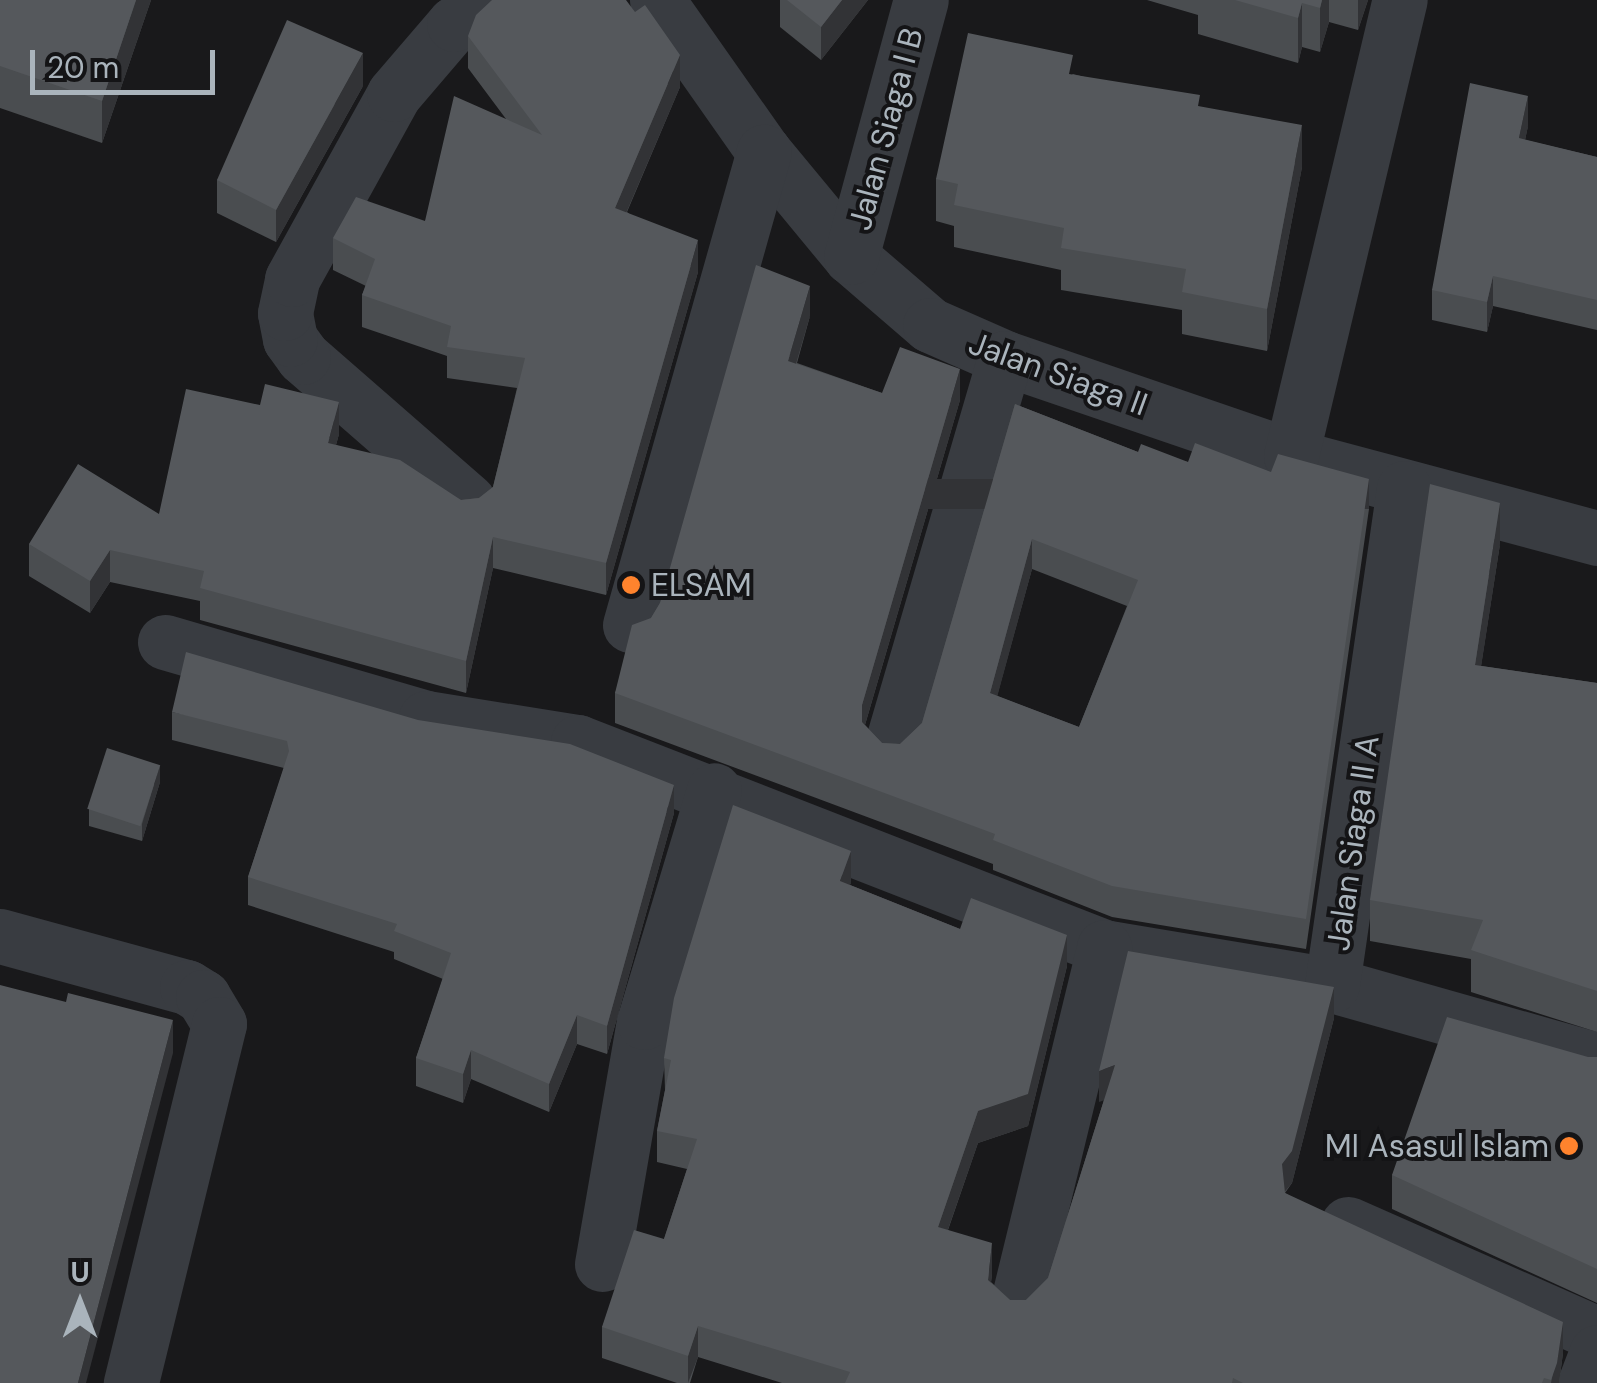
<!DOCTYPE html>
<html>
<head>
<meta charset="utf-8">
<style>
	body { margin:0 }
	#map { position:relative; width:1597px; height:1383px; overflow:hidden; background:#19191b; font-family:"DM Sans",sans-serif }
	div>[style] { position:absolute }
	.minor>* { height:55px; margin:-27.5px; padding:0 27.5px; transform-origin:27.5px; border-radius:27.5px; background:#393c41 }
	.wall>* { inset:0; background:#4a4d50 }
	.shaded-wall>* { inset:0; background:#323336; transform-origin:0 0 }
	.building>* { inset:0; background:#55585c; transform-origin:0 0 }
	.dots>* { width:28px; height:28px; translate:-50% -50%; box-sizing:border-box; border:5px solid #141416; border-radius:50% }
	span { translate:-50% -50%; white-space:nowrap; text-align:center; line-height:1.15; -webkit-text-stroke:8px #141416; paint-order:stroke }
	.street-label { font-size:32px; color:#aab4bc }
	.poi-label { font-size:32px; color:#aab4bc }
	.left { translate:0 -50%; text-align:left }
	.right { translate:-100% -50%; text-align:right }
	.north { position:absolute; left:30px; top:1253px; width:100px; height:100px; -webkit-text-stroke:8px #141416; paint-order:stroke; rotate:0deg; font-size:28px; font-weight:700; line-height:40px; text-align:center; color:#aab4bc }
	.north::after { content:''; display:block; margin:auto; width:35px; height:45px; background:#aab4bc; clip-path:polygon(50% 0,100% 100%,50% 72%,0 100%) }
	.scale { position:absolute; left:30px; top:50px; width:185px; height:45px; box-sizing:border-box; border:5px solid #aab4bc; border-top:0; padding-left:12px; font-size:30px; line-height:35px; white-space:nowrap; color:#aab4bc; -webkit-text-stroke:8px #141416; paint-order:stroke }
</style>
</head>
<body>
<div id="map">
	<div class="minor">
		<div style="left:657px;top:0;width:186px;rotate:54.9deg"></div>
		<div style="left:764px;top:152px;width:136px;rotate:50.4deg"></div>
		<div style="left:851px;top:257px;width:104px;rotate:40.7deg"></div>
		<div style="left:930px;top:325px;width:82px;rotate:23.7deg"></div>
		<div style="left:1005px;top:358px;width:302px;rotate:18.9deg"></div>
		<div style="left:1291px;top:456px;width:317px;rotate:15deg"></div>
		<div style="left:851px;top:257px;width:266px;rotate:-74.8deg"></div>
		<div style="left:1291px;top:456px;width:469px;rotate:-76.6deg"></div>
		<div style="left:468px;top:501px;width:219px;rotate:-138.9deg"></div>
		<div style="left:303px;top:357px;width:22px;rotate:-126deg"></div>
		<div style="left:290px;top:339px;width:26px;rotate:-101deg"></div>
		<div style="left:285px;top:313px;width:35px;rotate:-78deg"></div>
		<div style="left:292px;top:279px;width:211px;rotate:-61.1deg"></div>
		<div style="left:394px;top:94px;width:92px;rotate:-49.4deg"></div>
		<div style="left:454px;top:24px;width:40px;rotate:-37deg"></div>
		<div style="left:630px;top:625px;width:492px;rotate:-74.2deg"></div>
		<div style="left:165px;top:642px;width:272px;rotate:16.2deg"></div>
		<div style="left:426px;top:718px;width:154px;rotate:9deg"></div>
		<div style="left:578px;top:742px;width:565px;rotate:21.29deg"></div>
		<div style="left:1104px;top:947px;width:231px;rotate:9.5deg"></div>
		<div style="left:1332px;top:985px;width:275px;rotate:15.8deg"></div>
		<div style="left:892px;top:744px;width:402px;rotate:-73.7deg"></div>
		<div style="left:0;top:936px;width:194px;rotate:15.3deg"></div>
		<div style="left:187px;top:987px;width:19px;rotate:32deg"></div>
		<div style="left:203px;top:997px;width:31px;rotate:59deg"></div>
		<div style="left:219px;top:1024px;width:370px;rotate:103.8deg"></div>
		<div style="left:1332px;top:985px;width:502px;rotate:-81.76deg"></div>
		<div style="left:1348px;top:1224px;width:272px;rotate:23.8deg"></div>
		<div style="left:602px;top:1264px;width:246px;rotate:-80.2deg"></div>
		<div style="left:644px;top:1022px;width:242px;rotate:-73.2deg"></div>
		<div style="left:1018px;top:1301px;width:364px;rotate:-76.3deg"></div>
		<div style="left:1585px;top:1383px;width:33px;rotate:-69deg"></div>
	</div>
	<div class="wall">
		<div style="clip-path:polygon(0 0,151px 0,102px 143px,0 108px)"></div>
		<div style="clip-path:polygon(780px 0,868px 0,821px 60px,780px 27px)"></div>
		<div style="clip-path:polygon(1147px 0,1368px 0,1358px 30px,1329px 22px,1320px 52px,1302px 47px,1298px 63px,1198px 34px,1198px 15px)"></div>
		<div style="clip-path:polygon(468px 36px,680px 87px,627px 212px,698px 272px,606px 595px,493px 568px,466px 693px,200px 620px,200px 601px,110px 582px,90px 613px,29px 576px,29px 544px,159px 514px,339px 434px,336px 445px,461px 500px,479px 498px,493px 487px,517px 388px,447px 378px,447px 356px,362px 327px,362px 295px,366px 286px,333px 270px,333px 238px,425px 221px,506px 119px,468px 68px)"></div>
		<div style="clip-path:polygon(1073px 74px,1200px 107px,1302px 167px,1267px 351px,1182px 334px,1182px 310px,1061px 290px,1061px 270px,954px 247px,954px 226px,936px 221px,936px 179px)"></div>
		<div style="clip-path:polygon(363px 86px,276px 242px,217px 213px,217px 180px)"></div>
		<div style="clip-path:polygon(1528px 126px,1525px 140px,1597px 157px,1597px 330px,1493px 306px,1487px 332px,1432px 320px,1432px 290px)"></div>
		<div style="clip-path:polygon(evenodd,810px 316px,797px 363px,882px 393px,960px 400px,865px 725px,882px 743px,900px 744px,922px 723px,1015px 404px,1138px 452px,1188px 462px,1369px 509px,1306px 949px,1112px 917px,993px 870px,993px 864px,615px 723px,615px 693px,651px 618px,660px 603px,810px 316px,1032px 569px,1127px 606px,1079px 727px,997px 696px,1032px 569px)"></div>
		<div style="clip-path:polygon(1500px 544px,1481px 666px,1597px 683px,1597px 1032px,1471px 992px,1471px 959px,1370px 941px,1370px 900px)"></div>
		<div style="clip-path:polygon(172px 712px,674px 813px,607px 1054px,577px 1044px,549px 1112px,471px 1079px,463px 1103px,416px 1086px,416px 1058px,443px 979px,394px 959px,394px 952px,248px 905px,248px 877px,284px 768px,172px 740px)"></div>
		<div style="clip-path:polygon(160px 782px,142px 841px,89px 826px,89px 809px)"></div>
		<div style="clip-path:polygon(851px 882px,850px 885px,960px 929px,1067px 966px,1028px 1126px,978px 1143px,948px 1230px,992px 1274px,991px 1282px,1010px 1300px,1026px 1300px,1048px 1278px,1104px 1100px,1099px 1102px,1334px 1018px,1292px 1183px,1285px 1193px,1563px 1353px,1559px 1383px,782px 1383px,698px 1357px,690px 1383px,677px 1383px,602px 1358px,602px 1327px,664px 1239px,687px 1169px,657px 1162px,657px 1131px,665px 1090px,664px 1058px)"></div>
		<div style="clip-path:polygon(1588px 1057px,1597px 1057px,1597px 1303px,1392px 1209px,1392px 1175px)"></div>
	</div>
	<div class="shaded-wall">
		<div style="clip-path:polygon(136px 0,151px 0,102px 143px,102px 101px)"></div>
		<div style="clip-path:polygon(842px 0,868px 0,821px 60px,821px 27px)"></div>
		<div style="clip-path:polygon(1322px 0,1329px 0,1329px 22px,1320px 52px,1320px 8px)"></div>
		<div style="clip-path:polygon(1358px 0,1368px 0,1358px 30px)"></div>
		<div style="clip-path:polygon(1302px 3px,1302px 47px,1298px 63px,1298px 18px)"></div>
		<div style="clip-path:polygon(363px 53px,363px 86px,276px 242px,276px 210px)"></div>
		<div style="clip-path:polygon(680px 55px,680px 87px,615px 239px,615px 208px)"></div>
		<div style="clip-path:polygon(1528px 96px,1528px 126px,1519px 168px,1519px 138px)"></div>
		<div style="clip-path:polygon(1302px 125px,1302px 167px,1267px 351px,1267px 309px)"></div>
		<div style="clip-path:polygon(698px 240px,698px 272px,606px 595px,606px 563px)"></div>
		<div style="clip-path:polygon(1493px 276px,1493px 306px,1487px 332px,1487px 302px)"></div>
		<div style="clip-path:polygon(810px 286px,810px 316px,788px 391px,788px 361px)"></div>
		<div style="clip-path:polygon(960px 369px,960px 400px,862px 735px,862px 705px)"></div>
		<div style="clip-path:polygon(339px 402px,339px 434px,328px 475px,328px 443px)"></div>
		<div style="left:1369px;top:479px;width:30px;height:444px;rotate:90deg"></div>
		<div style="clip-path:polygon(1500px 503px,1500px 544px,1475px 706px,1475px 665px)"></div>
		<div style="clip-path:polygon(493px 537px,493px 568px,466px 693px,466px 661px)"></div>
		<div style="clip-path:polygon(1032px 539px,1032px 569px,990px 723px,990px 693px)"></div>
		<div style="clip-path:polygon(110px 550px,110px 582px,90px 613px,90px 581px)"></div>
		<div style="clip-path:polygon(160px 765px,160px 782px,142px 841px,142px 824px)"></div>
		<div style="clip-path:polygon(674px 785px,674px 813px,607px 1054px,607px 1026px)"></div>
		<div style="clip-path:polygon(851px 851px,851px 882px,840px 912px,840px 881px)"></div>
		<div style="clip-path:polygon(1067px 935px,1067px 966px,1028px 1126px,978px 1143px,938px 1258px,938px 1227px,978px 1111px)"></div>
		<div style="clip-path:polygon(1334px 987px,1334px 1018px,1292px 1183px,1282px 1195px,1282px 1164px)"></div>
		<div style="clip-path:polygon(577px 1015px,577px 1044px,549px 1112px,549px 1084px)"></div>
		<div style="clip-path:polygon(173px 1020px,173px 1053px,86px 1383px,78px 1383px)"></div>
		<div style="clip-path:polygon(471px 1050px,471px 1079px,463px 1103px,463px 1074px)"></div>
		<div style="clip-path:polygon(1115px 1065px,1115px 1096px,1099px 1102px,1099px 1071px)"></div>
		<div style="clip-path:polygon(992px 1243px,992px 1274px,988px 1311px,988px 1280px)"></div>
		<div style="clip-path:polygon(1563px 1322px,1563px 1353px,1559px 1383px,1551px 1383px)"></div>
		<div style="clip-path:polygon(698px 1326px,698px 1357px,688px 1383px,688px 1356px)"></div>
	</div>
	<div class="building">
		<div style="clip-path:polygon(0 0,136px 0,102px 101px,0 66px)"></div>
		<div style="clip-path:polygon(492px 0,626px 0,635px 12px,645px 5px,680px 55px,615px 208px,698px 240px,606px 563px,493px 537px,466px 661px,200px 588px,204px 571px,110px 550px,90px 581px,29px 544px,78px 464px,159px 514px,186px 389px,260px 405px,265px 384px,339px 402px,328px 443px,400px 460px,461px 500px,479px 498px,493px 487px,525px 358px,447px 347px,451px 326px,362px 295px,375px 259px,333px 238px,356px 197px,425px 221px,454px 96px,542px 135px,468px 36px,476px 15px)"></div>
		<div style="clip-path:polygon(787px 0,842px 0,821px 27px)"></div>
		<div style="clip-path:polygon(1235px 0,1322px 0,1320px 8px,1302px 3px,1298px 18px)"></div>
		<div style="clip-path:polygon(287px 20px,363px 53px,276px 210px,217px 180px)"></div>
		<div style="clip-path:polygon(968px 33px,1073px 55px,1069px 74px,1200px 95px,1198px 106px,1302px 125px,1267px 309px,1182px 292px,1186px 269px,1061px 248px,1064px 228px,954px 205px,958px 184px,936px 179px)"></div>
		<div style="clip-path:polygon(1470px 83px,1528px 96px,1519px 138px,1597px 157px,1597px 300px,1493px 276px,1487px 302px,1432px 290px)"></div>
		<div style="clip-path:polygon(evenodd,756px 265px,810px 286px,788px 361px,882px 393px,900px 347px,960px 369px,862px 705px,862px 722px,882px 743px,900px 744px,922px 723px,1015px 404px,1138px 452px,1141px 444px,1188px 462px,1195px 443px,1271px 472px,1278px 454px,1369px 479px,1306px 919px,1112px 886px,993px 840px,995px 834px,615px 693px,632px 625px,651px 618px,660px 603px,756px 265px,1032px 539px,1138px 580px,1079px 727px,990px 693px,1032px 539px)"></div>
		<div style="clip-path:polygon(1430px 484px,1500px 503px,1475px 665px,1597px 683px,1597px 991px,1471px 950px,1483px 920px,1370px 900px)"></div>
		<div style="clip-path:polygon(186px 652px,418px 720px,570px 744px,674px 785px,607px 1026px,577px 1015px,549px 1084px,471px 1050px,463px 1074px,416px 1058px,451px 953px,394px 931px,397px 924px,248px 877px,289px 751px,287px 741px,172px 712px)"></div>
		<div style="left:107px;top:748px;width:56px;height:64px;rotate:18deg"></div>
		<div style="clip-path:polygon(733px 805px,851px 851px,840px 881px,960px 929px,971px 898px,1067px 935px,1028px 1094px,978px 1111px,938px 1227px,992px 1243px,988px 1280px,1010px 1300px,1026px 1300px,1048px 1278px,1115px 1065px,1099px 1071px,1128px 951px,1334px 987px,1292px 1151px,1282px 1164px,1285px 1193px,1563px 1322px,1557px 1363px,1551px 1380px,1544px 1378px,1542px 1383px,1243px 1383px,1233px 1378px,1232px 1383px,845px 1383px,850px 1372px,698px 1326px,688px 1356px,602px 1327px,634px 1230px,664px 1239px,697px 1139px,657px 1131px,671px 1060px,664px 1058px,674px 998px)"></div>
		<div style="clip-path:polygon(0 985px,66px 1002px,68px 993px,173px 1020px,78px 1383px,0 1383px)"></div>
		<div style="clip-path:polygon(1447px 1017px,1588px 1057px,1597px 1057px,1597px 1269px,1392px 1175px)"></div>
	</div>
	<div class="dots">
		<div style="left:631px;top:585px;background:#ff832d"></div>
		<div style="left:1569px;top:1146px;background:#ff832d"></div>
	</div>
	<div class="street-label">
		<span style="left:886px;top:129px;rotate:-75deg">Jalan Siaga I B</span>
		<span style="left:1058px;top:374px;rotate:20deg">Jalan Siaga II</span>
		<span style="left:1353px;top:843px;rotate:-82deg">Jalan Siaga II A</span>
	</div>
	<div class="poi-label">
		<span class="left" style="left:651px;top:585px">ELSAM</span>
		<span class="right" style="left:1549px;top:1146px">MI Asasul Islam</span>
	</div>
	<div class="north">U</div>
	<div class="scale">20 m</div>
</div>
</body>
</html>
